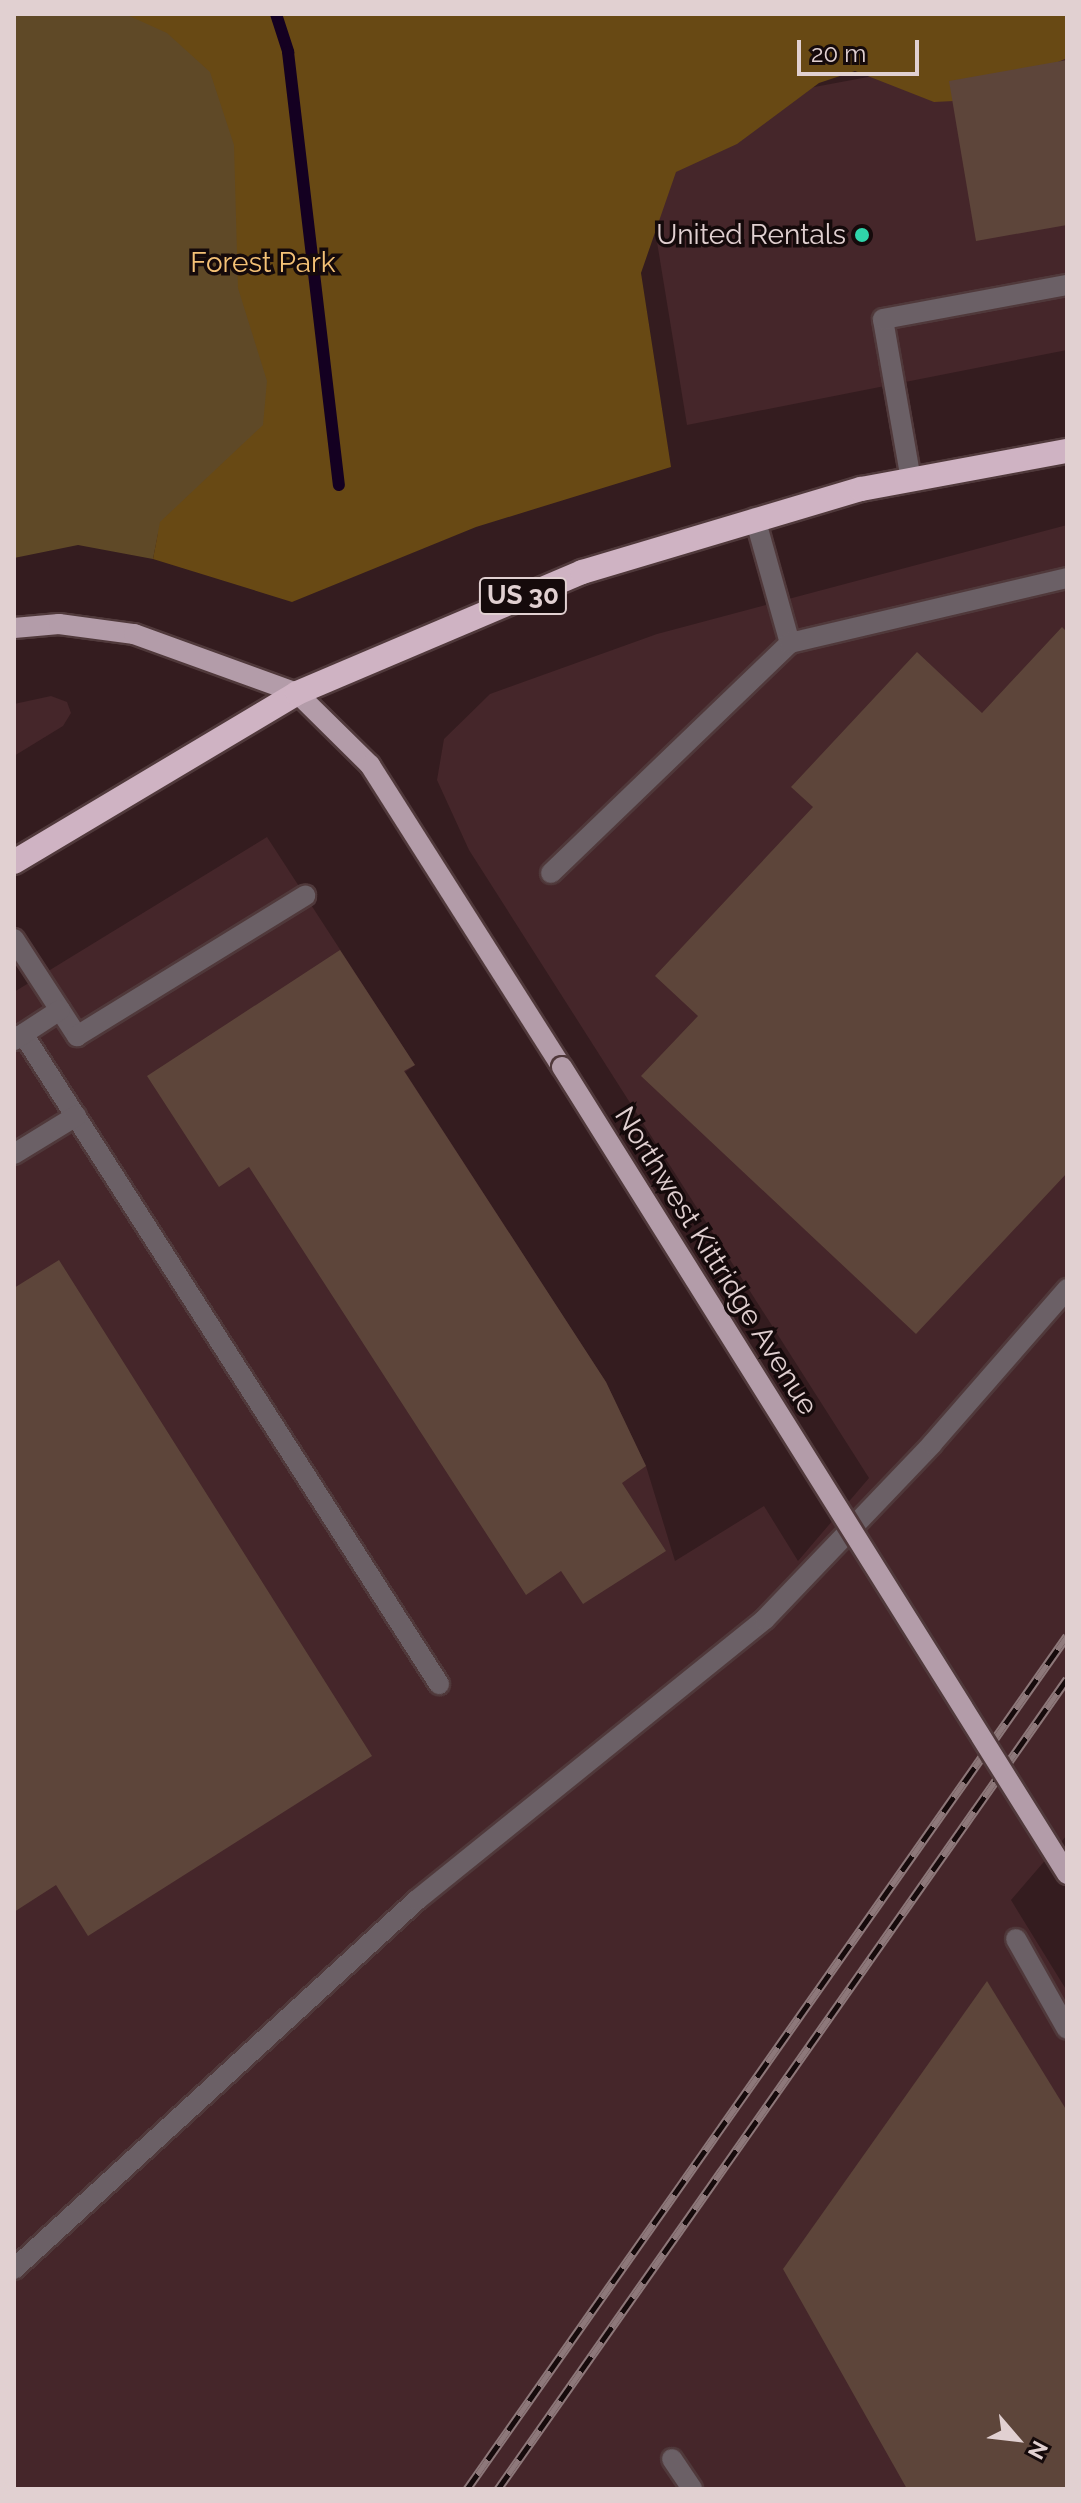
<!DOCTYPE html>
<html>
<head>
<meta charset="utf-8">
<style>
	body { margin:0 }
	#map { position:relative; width:1081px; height:2503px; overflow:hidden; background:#341c1f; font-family:Raleway,sans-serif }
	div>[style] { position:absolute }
	.built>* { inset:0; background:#45262a }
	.green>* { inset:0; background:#5f4927 }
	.forest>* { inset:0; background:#684914 }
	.stream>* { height:12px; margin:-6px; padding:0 6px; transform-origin:6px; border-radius:6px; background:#140021 }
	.building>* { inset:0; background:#5d453a }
	.roads { filter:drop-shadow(2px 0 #50393b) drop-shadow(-2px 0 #50393b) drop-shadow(0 2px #50393b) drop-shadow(0 -2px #50393b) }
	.minor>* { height:20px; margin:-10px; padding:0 10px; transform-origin:10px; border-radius:10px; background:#6b6066 }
	.major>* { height:20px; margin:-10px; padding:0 10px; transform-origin:10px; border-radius:10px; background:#b39ca9 }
	.highway>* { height:24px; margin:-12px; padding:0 12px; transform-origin:12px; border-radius:12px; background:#cfb3c3 }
	.rail>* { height:9px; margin-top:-4.5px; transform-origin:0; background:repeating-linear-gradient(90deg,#150a0b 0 18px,#8d787a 0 36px); box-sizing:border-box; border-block:2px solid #8d787a }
	.bridges { filter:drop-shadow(2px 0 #50393b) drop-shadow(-2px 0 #50393b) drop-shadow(0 2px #50393b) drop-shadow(0 -2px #50393b) }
	.major-bridge>* { height:20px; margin:-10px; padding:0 10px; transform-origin:10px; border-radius:10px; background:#b39ca9 }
	.dots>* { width:22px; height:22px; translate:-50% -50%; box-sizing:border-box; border:4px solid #150a0b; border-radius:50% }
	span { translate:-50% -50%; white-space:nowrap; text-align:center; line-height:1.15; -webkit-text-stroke:7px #150a0b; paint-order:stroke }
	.shield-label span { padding:2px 6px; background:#150a0b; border:2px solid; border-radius:6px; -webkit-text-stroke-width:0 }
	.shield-label { font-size:26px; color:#e1d0d1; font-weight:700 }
	.poi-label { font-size:28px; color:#e1d0d1 }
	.right { translate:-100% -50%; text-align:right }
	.park-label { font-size:28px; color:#f4c176 }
	.street-label { font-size:28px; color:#e1d0d1 }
	.frame { position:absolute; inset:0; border:16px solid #e1d0d1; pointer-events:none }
	.north { position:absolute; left:977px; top:2399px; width:80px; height:80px; -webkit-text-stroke:6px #150a0b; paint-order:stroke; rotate:118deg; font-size:22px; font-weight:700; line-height:32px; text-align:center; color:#e1d0d1 }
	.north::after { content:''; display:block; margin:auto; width:28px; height:36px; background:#e1d0d1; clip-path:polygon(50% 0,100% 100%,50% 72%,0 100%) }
	.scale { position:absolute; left:797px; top:40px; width:122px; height:36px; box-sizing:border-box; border:4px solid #e1d0d1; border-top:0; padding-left:10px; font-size:24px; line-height:28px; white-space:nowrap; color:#e1d0d1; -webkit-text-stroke:6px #150a0b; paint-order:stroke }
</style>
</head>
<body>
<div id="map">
	<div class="built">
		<div style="clip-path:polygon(1067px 40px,1067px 350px,687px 425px,637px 120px)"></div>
		<div style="clip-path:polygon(1067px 525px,1067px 1835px,1011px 1900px,1067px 1991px,1067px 2489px,14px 2489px,14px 992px,267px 837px,415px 1065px,405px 1072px,606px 1382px,646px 1466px,675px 1561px,764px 1506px,798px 1561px,869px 1478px,469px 850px,437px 780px,444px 739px,490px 694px,657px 634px)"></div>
		<div style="clip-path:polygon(51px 696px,67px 702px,71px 713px,63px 726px,14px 756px,14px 704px)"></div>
	</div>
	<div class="green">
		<div style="clip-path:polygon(14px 14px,499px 14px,578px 458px,158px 534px,153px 559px,78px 545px,14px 558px)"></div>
	</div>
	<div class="forest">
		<div style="clip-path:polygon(125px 14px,1067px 14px,1067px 58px,974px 100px,934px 102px,855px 71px,819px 83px,737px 144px,676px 172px,641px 273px,671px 467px,476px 527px,292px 602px,153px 559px,160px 522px,263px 425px,267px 381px,238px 288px,234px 145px,210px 72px,167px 33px)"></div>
	</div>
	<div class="stream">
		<div style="left:276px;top:14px;width:40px;rotate:72deg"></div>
		<div style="left:288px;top:52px;width:436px;rotate:83.3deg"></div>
	</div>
	<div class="building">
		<div style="clip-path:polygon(1067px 60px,1067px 225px,976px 241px,949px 81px)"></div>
		<div style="clip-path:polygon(1062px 627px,1067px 632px,1067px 1173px,916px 1334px,641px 1076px,698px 1016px,655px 976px,813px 807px,791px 787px,917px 652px,982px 713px)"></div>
		<div style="clip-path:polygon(340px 950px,415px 1065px,404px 1071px,606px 1382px,646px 1466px,622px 1483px,666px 1551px,583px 1604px,561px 1571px,526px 1595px,249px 1167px,219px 1187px,147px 1076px)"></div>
		<div style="clip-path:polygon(59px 1260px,372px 1756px,88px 1936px,56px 1885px,14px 1912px,14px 1288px)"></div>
		<div style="clip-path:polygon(987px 1981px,1067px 2111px,1067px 2489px,907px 2489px,783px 2269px)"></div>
	</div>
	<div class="roads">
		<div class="minor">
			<div style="left:911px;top:480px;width:163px;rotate:-99.9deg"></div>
			<div style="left:883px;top:319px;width:187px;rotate:-10.5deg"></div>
			<div style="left:755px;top:518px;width:130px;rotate:74.4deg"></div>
			<div style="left:551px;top:873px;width:332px;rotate:-43.9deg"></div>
			<div style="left:790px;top:643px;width:285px;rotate:-13.2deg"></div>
			<div style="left:14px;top:939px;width:116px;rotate:57deg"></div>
			<div style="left:77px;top:1036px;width:268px;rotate:-31.6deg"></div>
			<div style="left:23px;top:1034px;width:772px;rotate:57.38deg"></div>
			<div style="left:14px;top:1040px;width:55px;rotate:-33.1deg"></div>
			<div style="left:14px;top:1154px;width:73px;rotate:-31.5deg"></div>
			<div style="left:1016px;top:1939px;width:103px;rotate:60.5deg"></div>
			<div style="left:14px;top:2269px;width:546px;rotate:-42.48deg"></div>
			<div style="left:417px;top:1900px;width:447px;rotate:-38.9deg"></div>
			<div style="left:765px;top:1619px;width:242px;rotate:-46.3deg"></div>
			<div style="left:932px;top:1444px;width:206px;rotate:-48.9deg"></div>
			<div style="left:672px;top:2459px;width:36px;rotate:56deg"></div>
		</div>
		<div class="major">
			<div style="left:14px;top:628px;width:45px;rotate:-5.1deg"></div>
			<div style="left:59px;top:624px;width:76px;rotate:7.6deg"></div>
			<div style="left:134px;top:634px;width:173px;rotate:19.9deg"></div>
			<div style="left:297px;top:693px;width:103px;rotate:44.6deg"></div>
			<div style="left:370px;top:765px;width:358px;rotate:57.6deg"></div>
		</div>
		<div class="highway">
			<div style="left:14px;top:862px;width:330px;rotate:-30.8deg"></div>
			<div style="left:297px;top:693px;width:310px;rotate:-23deg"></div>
			<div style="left:582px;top:572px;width:291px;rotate:-16.6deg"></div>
			<div style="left:861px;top:489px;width:209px;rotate:-10.5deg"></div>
		</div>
	</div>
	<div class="rail">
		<div style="left:467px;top:2489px;width:1043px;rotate:-54.88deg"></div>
		<div style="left:498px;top:2489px;width:990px;rotate:-54.91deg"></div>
	</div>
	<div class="bridges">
		<div class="major-bridge">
			<div style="left:562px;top:1067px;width:952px;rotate:57.96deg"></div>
		</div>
	</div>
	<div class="dots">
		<div style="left:862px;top:235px;background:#30d4aa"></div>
	</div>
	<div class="shield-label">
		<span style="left:523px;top:596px">US 30</span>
	</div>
	<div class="poi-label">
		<span class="right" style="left:846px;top:235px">United Rentals</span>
	</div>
	<div class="park-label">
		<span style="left:263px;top:263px">Forest Park</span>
	</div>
	<div class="street-label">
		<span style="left:716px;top:1261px;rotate:58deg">Northwest Kittridge Avenue</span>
	</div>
	<div class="frame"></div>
	<div class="north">N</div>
	<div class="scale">20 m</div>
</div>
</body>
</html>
